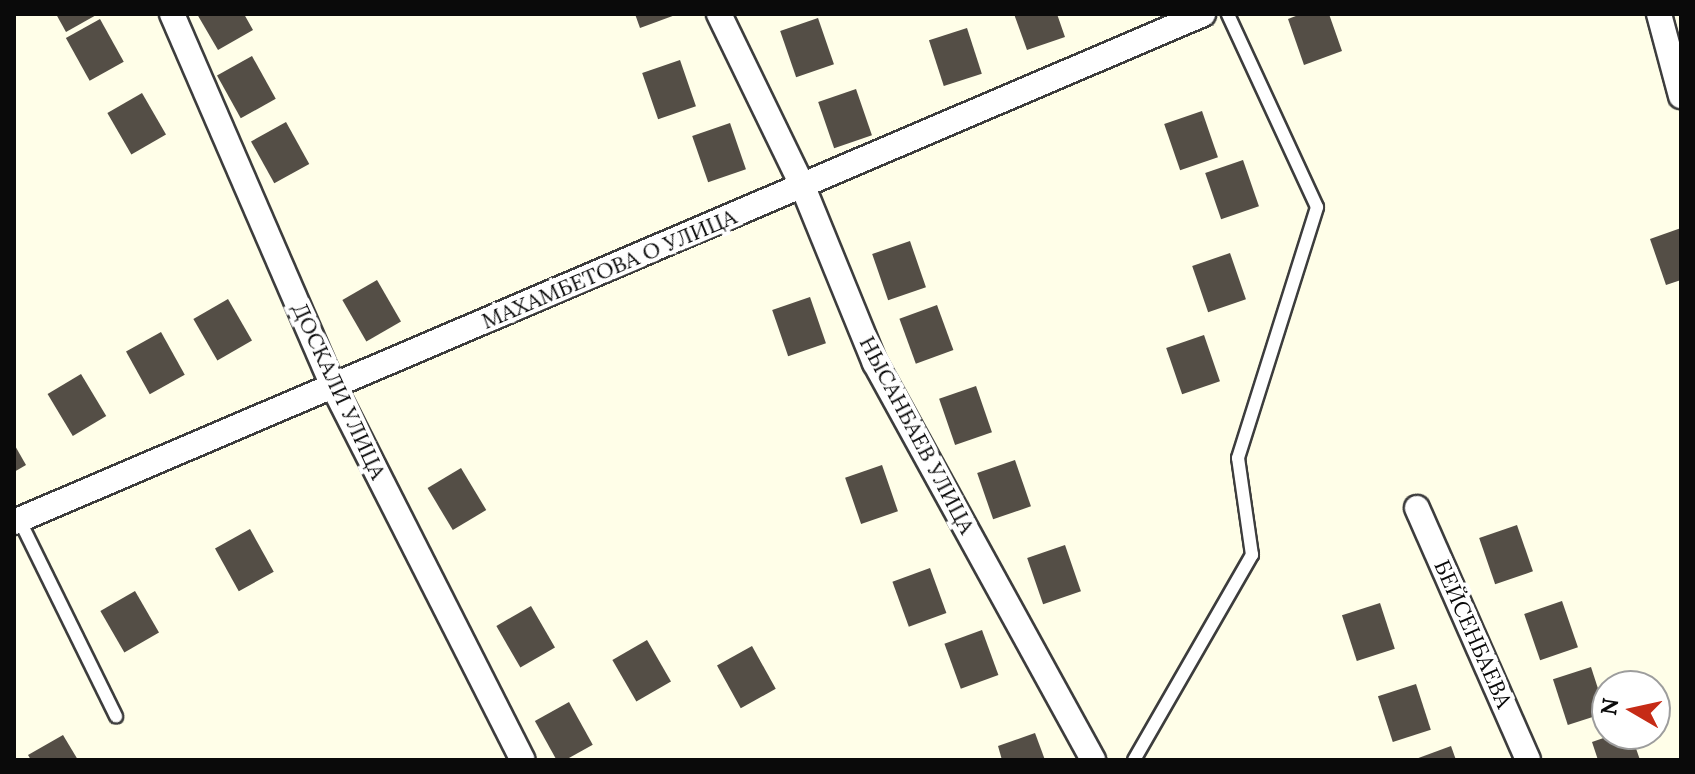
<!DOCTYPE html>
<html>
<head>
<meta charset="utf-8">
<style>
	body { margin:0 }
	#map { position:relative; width:1695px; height:774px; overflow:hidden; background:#fffee8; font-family:Lora,serif }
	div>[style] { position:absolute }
	.building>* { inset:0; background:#544e46; transform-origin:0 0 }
	.roads { filter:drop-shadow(2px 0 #3d3d3d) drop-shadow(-2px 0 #3d3d3d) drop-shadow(0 2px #3d3d3d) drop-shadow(0 -2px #3d3d3d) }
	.lane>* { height:12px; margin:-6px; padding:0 6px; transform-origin:6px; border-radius:6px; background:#fff }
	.street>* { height:24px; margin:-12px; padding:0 12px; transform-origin:12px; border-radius:12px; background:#fff }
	span { translate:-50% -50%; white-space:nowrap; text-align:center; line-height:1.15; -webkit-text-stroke:8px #fff; paint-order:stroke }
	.street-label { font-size:22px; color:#0a0a0a }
	.frame { position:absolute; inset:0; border:16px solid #0a0a0a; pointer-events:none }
	.north { position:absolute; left:1591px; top:670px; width:80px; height:80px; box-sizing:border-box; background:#fff; border:2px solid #9d9d9d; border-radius:50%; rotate:279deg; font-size:22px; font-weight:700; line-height:32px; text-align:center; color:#0a0a0a }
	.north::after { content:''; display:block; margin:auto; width:28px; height:36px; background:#c62b16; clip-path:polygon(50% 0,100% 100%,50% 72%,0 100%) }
</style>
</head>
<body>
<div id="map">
	<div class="building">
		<div style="clip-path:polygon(56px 14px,98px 14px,66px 32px)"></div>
		<div style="clip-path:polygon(197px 14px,244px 14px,253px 30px,218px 50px)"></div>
		<div style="clip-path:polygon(635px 14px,678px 14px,640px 28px)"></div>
		<div style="clip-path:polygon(1014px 14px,1057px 14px,1065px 37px,1027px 50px)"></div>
		<div style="clip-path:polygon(1301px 14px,1329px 14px,1342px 51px,1304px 65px,1288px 19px)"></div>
		<div style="left:818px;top:18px;width:49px;height:40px;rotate:71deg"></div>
		<div style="left:100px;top:19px;width:49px;height:39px;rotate:61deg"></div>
		<div style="left:967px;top:28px;width:48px;height:40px;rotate:72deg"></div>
		<div style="left:252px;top:56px;width:49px;height:40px;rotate:61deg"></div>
		<div style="left:680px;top:60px;width:49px;height:40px;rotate:71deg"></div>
		<div style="left:856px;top:89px;width:49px;height:40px;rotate:71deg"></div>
		<div style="left:142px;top:93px;width:48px;height:40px;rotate:60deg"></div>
		<div style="left:1202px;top:111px;width:49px;height:40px;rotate:71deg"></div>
		<div style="left:286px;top:122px;width:48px;height:40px;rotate:61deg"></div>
		<div style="left:730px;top:123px;width:49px;height:40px;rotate:71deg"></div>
		<div style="left:1243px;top:160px;width:49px;height:40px;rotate:71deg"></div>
		<div style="clip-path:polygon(1681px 228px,1681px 280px,1666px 285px,1650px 239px)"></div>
		<div style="left:910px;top:241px;width:49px;height:40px;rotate:71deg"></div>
		<div style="left:1230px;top:253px;width:49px;height:40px;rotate:71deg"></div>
		<div style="left:377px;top:280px;width:48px;height:40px;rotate:60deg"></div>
		<div style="left:810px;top:297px;width:49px;height:40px;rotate:71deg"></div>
		<div style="left:228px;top:299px;width:48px;height:40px;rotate:60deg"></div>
		<div style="left:937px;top:305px;width:48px;height:40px;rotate:70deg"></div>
		<div style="left:161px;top:332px;width:49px;height:40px;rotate:61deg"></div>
		<div style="left:1204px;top:335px;width:49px;height:40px;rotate:71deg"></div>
		<div style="left:81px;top:374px;width:49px;height:39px;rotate:59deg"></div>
		<div style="left:976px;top:386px;width:49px;height:39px;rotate:71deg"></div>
		<div style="clip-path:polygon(14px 444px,26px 465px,14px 472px)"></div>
		<div style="left:1015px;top:460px;width:49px;height:40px;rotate:71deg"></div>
		<div style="left:882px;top:465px;width:49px;height:39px;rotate:71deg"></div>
		<div style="left:461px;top:468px;width:49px;height:39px;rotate:59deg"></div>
		<div style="left:1517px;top:525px;width:49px;height:40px;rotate:71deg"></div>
		<div style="left:250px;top:529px;width:49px;height:40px;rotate:61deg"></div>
		<div style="left:1065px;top:545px;width:49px;height:40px;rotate:71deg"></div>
		<div style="left:930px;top:568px;width:48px;height:40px;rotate:70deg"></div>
		<div style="left:135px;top:591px;width:48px;height:40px;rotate:60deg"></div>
		<div style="left:1562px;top:601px;width:49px;height:40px;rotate:71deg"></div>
		<div style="left:1380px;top:603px;width:48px;height:40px;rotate:72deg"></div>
		<div style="left:531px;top:606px;width:48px;height:40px;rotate:60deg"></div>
		<div style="left:982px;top:630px;width:48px;height:40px;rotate:70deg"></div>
		<div style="left:647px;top:640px;width:48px;height:40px;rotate:60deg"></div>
		<div style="left:752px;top:646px;width:49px;height:40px;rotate:61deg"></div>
		<div style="left:1591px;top:667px;width:48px;height:40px;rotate:72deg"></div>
		<div style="left:1416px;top:684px;width:48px;height:40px;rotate:72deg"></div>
		<div style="left:569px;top:702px;width:49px;height:39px;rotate:61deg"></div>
		<div style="clip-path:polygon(1035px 733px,1045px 760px,1002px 760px,998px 746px)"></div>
		<div style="clip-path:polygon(1615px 734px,1631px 734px,1640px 760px,1598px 760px,1592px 742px)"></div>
		<div style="clip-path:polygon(63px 735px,78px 760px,31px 760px,28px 755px)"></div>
		<div style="clip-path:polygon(1451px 746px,1456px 760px,1413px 760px)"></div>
	</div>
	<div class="roads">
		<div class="lane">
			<div style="left:19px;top:519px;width:220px;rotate:63.8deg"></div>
			<div style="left:1134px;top:760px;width:237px;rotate:-60.1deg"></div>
			<div style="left:1252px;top:555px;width:98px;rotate:-98.2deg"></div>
			<div style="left:1238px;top:458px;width:263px;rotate:-72.5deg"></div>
			<div style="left:1317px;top:207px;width:213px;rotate:-114.8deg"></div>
		</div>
		<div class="street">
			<div style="left:172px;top:14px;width:405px;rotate:66.6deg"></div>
			<div style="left:333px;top:386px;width:419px;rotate:63.1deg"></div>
			<div style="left:719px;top:14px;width:192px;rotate:64.1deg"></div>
			<div style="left:803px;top:187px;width:190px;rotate:67.8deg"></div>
			<div style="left:875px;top:363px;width:453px;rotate:61.2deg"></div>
			<div style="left:1659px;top:14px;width:85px;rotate:75deg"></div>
			<div style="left:1417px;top:508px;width:275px;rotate:66.2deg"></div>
			<div style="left:14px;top:522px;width:1293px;rotate:-23.13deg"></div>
		</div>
	</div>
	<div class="street-label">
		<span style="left:609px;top:269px;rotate:-23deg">МАХАМБЕТОВА О УЛИЦА</span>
		<span style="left:339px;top:391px;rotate:65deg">ДОСКАЛИ УЛИЦА</span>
		<span style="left:917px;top:435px;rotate:62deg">НЫСАНБАЕВ УЛИЦА</span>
		<span style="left:1473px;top:634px;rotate:66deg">БЕЙСЕНБАЕВА</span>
	</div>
	<div class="frame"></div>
	<div class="north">N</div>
</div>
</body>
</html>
